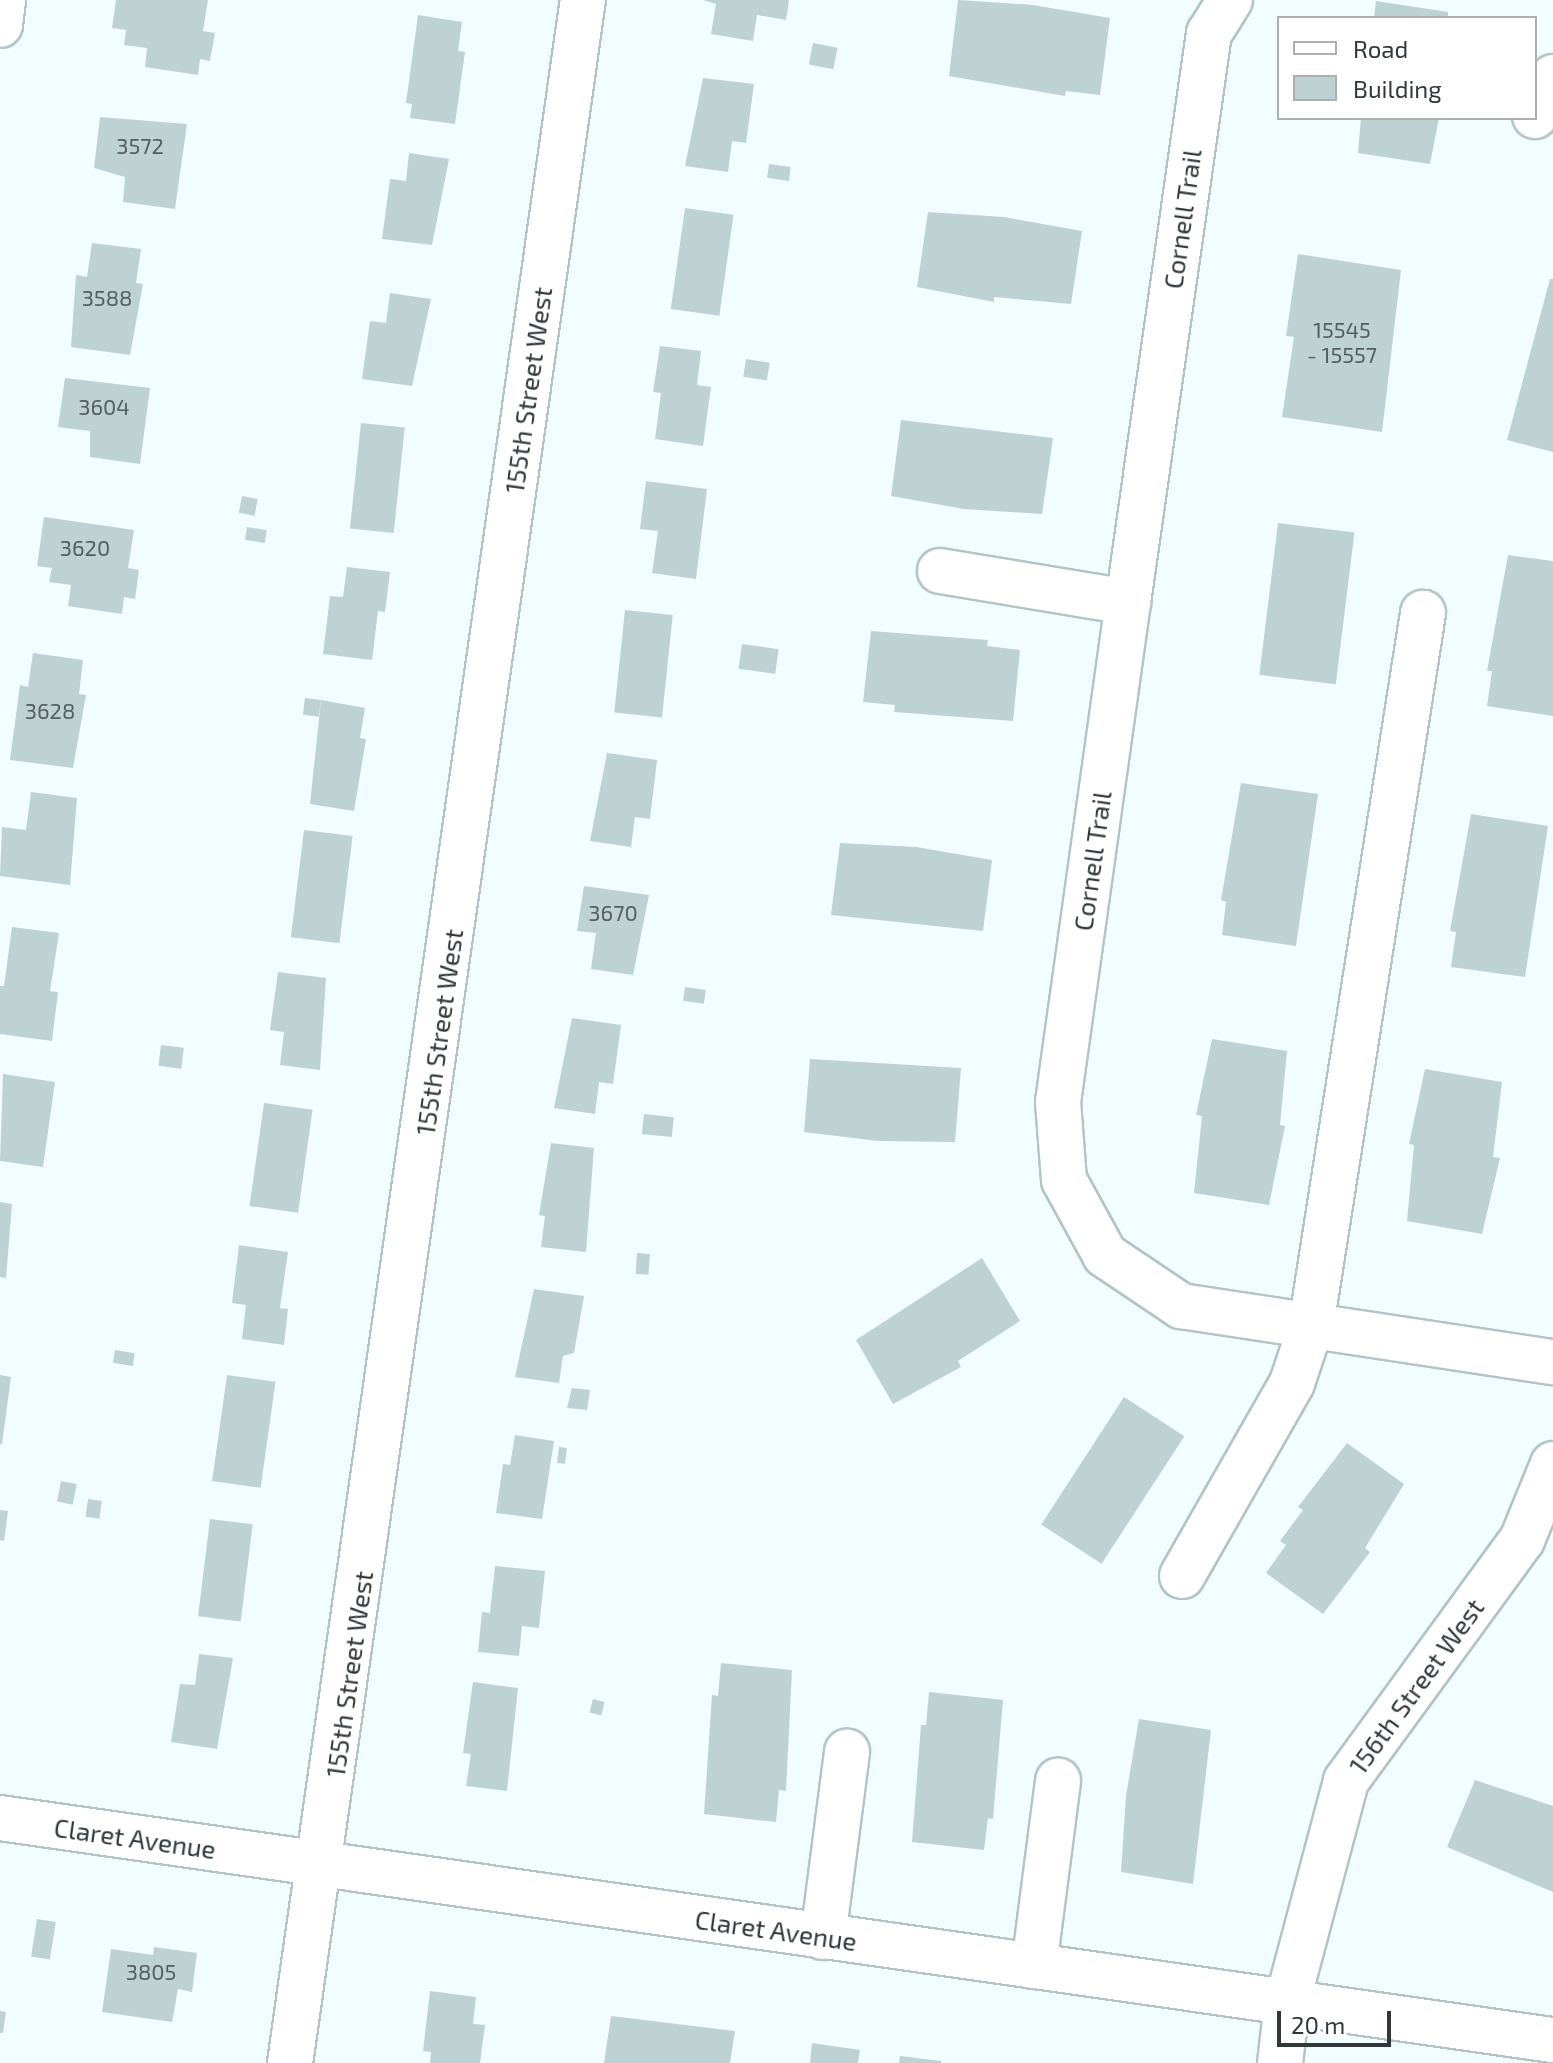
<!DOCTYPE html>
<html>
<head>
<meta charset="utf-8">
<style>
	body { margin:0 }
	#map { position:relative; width:1553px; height:2063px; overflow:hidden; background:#f2fdff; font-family:"Exo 2",sans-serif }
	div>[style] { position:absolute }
	.building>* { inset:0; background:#bed1d3; transform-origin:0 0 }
	.roads { filter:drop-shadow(2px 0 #b2c4c6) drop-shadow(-2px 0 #b2c4c6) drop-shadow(0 2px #b2c4c6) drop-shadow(0 -2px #b2c4c6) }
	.minor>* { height:44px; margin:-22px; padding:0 22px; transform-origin:22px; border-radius:22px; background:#fff }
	span { translate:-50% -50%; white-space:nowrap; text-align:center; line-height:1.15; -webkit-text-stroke:7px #fff; paint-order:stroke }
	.number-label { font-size:22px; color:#545e60 }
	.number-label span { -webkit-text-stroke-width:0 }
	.street-label { font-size:26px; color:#303839 }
	.legend { position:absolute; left:1277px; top:16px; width:260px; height:104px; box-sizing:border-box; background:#fff; border:2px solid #acafb0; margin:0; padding:10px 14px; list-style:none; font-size:24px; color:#303839 }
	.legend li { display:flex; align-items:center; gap:16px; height:40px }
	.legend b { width:40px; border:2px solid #acafb0 }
	.scale { position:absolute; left:1277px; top:2011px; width:114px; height:36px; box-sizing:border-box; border:4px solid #303839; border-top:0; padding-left:10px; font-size:24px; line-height:28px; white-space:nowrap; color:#303839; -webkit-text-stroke:6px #fff; paint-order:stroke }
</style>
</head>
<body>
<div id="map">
	<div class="building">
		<div style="clip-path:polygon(116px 0,208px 0,203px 31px,215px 33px,210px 61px,200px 59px,198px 75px,145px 67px,147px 48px,124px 45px,126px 30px,112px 28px)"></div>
		<div style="clip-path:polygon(703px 0,789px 0,786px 20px,757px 15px,753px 41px,711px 34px,716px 4px)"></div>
		<div style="clip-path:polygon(958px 0,1033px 5px,1110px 18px,1100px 95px,1066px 91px,1065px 96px,949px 76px)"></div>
		<div style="clip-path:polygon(1376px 1px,1448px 12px,1448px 18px,1374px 18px)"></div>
		<div style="clip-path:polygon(418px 15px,462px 22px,458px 51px,465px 52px,455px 124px,410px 118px,412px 104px,406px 103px)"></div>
		<div style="left:813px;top:43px;width:25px;height:22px;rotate:11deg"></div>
		<div style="clip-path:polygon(703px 78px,754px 84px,746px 143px,732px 141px,728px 172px,685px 166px)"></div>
		<div style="clip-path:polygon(100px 117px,187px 124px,175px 209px,123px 202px,125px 177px,94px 168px)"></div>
		<div style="clip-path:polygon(1361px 118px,1439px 118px,1430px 164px,1358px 153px)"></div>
		<div style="clip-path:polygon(409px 153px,449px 159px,432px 245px,382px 239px,390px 179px,406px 181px)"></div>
		<div style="left:769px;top:164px;width:22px;height:14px;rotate:8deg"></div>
		<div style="left:685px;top:208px;width:49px;height:102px;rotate:8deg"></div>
		<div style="clip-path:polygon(928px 212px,1004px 217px,1082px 231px,1071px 304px,994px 297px,994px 302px,917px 287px)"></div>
		<div style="clip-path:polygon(92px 243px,141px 249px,136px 283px,143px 284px,130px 355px,71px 347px,76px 275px,87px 277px)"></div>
		<div style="clip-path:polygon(1298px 254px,1401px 270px,1382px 432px,1282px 417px,1294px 337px,1286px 336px)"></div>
		<div style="clip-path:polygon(1550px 279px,1553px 279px,1553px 452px,1507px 440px)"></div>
		<div style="clip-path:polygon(390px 293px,431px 299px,412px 386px,362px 379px,370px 321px,386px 323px)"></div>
		<div style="clip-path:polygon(660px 346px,701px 351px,697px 385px,711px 387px,703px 446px,655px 439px,661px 393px,653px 392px)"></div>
		<div style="left:746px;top:359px;width:24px;height:18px;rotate:9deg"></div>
		<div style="clip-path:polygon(65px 378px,150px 388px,140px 464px,90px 457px,90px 431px,58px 427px)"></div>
		<div style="clip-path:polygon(901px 420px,1053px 438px,1042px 514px,964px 509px,891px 496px)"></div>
		<div style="left:361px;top:423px;width:44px;height:106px;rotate:6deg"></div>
		<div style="clip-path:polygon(646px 481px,707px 489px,696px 579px,652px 573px,658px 531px,640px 529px)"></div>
		<div style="left:242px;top:496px;width:16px;height:17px;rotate:11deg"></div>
		<div style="clip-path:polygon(44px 517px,134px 530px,128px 568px,139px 570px,135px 599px,124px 597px,122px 614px,68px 606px,71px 585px,49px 582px,52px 568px,37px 566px)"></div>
		<div style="left:1278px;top:523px;width:77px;height:153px;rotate:7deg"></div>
		<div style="left:247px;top:527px;width:20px;height:13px;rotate:9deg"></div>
		<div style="clip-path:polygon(1508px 555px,1553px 561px,1553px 716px,1487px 706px,1492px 671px,1487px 671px)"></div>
		<div style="clip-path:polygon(347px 567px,390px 572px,385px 612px,378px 611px,372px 660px,323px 654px,330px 596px,343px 597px)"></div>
		<div style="left:625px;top:610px;width:48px;height:103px;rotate:6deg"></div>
		<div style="clip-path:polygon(871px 631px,988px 640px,987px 646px,1020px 650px,1013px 721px,894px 712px,895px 705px,863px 702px)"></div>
		<div style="left:742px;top:644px;width:37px;height:25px;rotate:8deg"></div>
		<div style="clip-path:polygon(33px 653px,83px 660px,79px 694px,86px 695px,73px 768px,10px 760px,20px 685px,28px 687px)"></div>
		<div style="left:305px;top:698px;width:16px;height:17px;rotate:7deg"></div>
		<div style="clip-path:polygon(321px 700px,365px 708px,360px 738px,366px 739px,354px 811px,310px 804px)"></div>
		<div style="clip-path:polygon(607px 753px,657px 760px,650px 819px,635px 817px,631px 847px,590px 841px)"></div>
		<div style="clip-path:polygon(1241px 783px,1318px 794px,1296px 946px,1222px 935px,1226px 902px,1221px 900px)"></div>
		<div style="clip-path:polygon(31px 792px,77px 798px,70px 885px,0 876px,2px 827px,26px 830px)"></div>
		<div style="clip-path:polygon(1471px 814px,1548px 826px,1525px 977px,1451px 967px,1456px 932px,1450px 931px)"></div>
		<div style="left:304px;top:830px;width:49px;height:108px;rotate:7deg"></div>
		<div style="clip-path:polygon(840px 843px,916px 847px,992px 860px,983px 931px,831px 915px)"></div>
		<div style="clip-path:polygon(584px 886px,649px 895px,633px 975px,591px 969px,596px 933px,577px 931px)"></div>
		<div style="clip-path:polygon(12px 927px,59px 933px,50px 991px,58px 992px,52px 1041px,0 1034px,0 986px,4px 986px)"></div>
		<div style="clip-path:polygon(278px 972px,326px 978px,320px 1070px,280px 1065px,284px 1032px,270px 1030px)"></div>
		<div style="left:685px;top:987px;width:21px;height:14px;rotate:8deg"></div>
		<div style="clip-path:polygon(572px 1018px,621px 1025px,613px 1084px,599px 1082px,595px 1114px,554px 1108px)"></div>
		<div style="clip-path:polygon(1212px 1039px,1287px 1051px,1280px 1125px,1285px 1126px,1269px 1205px,1194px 1193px,1202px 1116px,1196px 1115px)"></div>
		<div style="left:161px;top:1045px;width:23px;height:21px;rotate:7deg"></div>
		<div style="clip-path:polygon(810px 1059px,961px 1068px,955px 1142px,878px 1141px,804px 1132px)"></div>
		<div style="clip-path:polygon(1425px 1069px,1502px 1082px,1493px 1157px,1500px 1158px,1482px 1234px,1407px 1221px,1414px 1145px,1409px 1144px)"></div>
		<div style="clip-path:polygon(3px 1074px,55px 1082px,43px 1167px,0 1161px)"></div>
		<div style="left:264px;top:1103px;width:49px;height:104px;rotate:8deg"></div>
		<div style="left:644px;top:1114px;width:30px;height:20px;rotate:6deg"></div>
		<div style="clip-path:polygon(551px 1143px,594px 1148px,586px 1252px,541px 1247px,545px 1216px,539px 1215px)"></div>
		<div style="clip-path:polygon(0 1202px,12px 1204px,6px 1278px,0 1277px)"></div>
		<div style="clip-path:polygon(239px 1245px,288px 1252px,280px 1308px,288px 1309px,284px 1345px,242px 1339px,246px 1305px,232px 1303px)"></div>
		<div style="left:637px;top:1253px;width:13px;height:21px;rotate:4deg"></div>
		<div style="clip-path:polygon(982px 1258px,1020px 1321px,958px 1361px,961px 1367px,893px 1404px,856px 1340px)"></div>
		<div style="clip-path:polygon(534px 1289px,584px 1296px,574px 1353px,563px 1356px,559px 1383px,515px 1377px)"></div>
		<div style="left:115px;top:1350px;width:20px;height:13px;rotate:9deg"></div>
		<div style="clip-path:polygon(0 1375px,11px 1377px,2px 1444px,0 1444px)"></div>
		<div style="left:227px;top:1375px;width:49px;height:107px;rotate:8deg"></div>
		<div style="clip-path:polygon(572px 1388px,590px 1390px,587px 1410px,567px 1408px)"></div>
		<div style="left:1124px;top:1397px;width:72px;height:152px;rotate:33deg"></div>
		<div style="clip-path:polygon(515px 1435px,554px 1441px,542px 1519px,496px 1513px,503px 1464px,510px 1465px)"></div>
		<div style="clip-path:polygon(1347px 1443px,1404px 1484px,1365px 1548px,1370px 1552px,1323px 1614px,1266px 1573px,1286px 1545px,1280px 1541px,1303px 1510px,1298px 1507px)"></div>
		<div style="left:559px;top:1447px;width:8px;height:16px;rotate:7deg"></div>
		<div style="left:61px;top:1481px;width:16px;height:21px;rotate:11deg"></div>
		<div style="left:88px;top:1499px;width:14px;height:18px;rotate:8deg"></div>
		<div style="clip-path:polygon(0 1510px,8px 1511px,4px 1541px,0 1540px)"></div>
		<div style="left:210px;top:1519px;width:43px;height:98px;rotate:7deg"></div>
		<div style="clip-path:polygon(495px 1566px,545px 1571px,539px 1628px,522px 1626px,519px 1656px,478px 1652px,482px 1612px,490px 1613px)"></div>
		<div style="clip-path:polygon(199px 1654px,233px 1658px,217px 1749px,171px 1742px,180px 1684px,195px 1685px)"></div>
		<div style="clip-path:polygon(721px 1663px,792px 1670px,786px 1791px,779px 1790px,776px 1822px,704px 1814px,712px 1695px,718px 1696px)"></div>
		<div style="clip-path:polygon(473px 1682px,518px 1688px,507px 1791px,466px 1786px,471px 1754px,463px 1753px)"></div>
		<div style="clip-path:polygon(929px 1692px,1003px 1700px,993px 1819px,988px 1818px,984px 1850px,912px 1842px,921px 1725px,926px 1725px)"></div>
		<div style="left:593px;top:1699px;width:12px;height:14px;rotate:14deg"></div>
		<div style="clip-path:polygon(1139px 1719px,1211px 1730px,1193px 1884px,1121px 1872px,1126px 1796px)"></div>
		<div style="clip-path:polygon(1475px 1780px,1553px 1806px,1553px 1892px,1447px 1847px)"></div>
		<div style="left:37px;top:1919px;width:19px;height:38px;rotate:9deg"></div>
		<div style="clip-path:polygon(154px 1947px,197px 1953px,192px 1992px,178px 1989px,172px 2022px,102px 2012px,111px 1949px,153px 1955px)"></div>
		<div style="clip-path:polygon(430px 1991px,476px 1997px,473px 2024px,485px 2025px,480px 2063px,430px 2063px,431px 2052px,423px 2051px)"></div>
		<div style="clip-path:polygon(0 2011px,6px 2012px,3px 2033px,0 2033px)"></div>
		<div style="clip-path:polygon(611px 2016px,735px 2031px,730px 2063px,604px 2063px)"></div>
		<div style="clip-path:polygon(812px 2043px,860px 2050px,858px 2063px,810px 2063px)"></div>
		<div style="clip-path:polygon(900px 2056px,941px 2061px,941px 2063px,899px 2063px)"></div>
	</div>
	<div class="roads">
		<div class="minor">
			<div style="left:1230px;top:0;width:39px;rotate:122deg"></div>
			<div style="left:1209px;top:33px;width:575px;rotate:98.1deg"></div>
			<div style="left:1128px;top:602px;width:505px;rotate:97.97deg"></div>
			<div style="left:1058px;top:1102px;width:78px;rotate:85.6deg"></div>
			<div style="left:1064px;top:1180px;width:85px;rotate:61.3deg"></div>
			<div style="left:1105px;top:1255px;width:92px;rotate:33.9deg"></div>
			<div style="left:1181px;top:1306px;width:376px;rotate:8.6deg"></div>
			<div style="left:0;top:25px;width:25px;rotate:-83deg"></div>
			<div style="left:1535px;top:116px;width:43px;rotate:-65.2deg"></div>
			<div style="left:940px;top:571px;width:191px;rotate:9.4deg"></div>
			<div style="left:1182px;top:1576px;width:222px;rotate:-60.3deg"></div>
			<div style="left:1292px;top:1383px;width:60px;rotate:-71.6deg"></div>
			<div style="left:1311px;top:1326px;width:722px;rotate:-81.07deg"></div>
			<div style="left:0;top:1818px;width:1569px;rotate:8.14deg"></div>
			<div style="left:823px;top:1937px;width:187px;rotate:-82.6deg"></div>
			<div style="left:1034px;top:1966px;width:187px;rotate:-82.6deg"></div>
			<div style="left:290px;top:2063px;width:2084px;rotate:-81.92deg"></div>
			<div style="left:1280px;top:2063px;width:60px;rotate:-83.3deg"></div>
			<div style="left:1287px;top:2003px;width:230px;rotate:-75.1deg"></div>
			<div style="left:1346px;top:1781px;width:298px;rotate:-53.9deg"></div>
			<div style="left:1522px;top:1540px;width:82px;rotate:-67.8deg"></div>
		</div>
	</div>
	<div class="number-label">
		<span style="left:140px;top:146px">3572</span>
		<span style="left:107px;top:298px">3588</span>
		<span style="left:1342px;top:342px">15545<br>- 15557</span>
		<span style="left:104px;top:407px">3604</span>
		<span style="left:85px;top:548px">3620</span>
		<span style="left:50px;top:711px">3628</span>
		<span style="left:613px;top:913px">3670</span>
		<span style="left:151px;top:1972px">3805</span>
	</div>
	<div class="street-label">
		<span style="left:1182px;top:219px;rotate:-82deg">Cornell Trail</span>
		<span style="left:528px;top:390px;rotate:-82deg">155th Street West</span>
		<span style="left:1092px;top:861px;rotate:-82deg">Cornell Trail</span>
		<span style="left:439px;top:1032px;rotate:-82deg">155th Street West</span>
		<span style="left:349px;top:1674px;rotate:-82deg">155th Street West</span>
		<span style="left:1416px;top:1686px;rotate:-54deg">156th Street West</span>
		<span style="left:135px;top:1838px;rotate:8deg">Claret Avenue</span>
		<span style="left:776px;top:1930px;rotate:8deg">Claret Avenue</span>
	</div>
	<ul class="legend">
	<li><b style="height:10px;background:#fff"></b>Road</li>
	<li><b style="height:22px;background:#bed1d3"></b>Building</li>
	</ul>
	<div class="scale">20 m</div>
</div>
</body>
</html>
